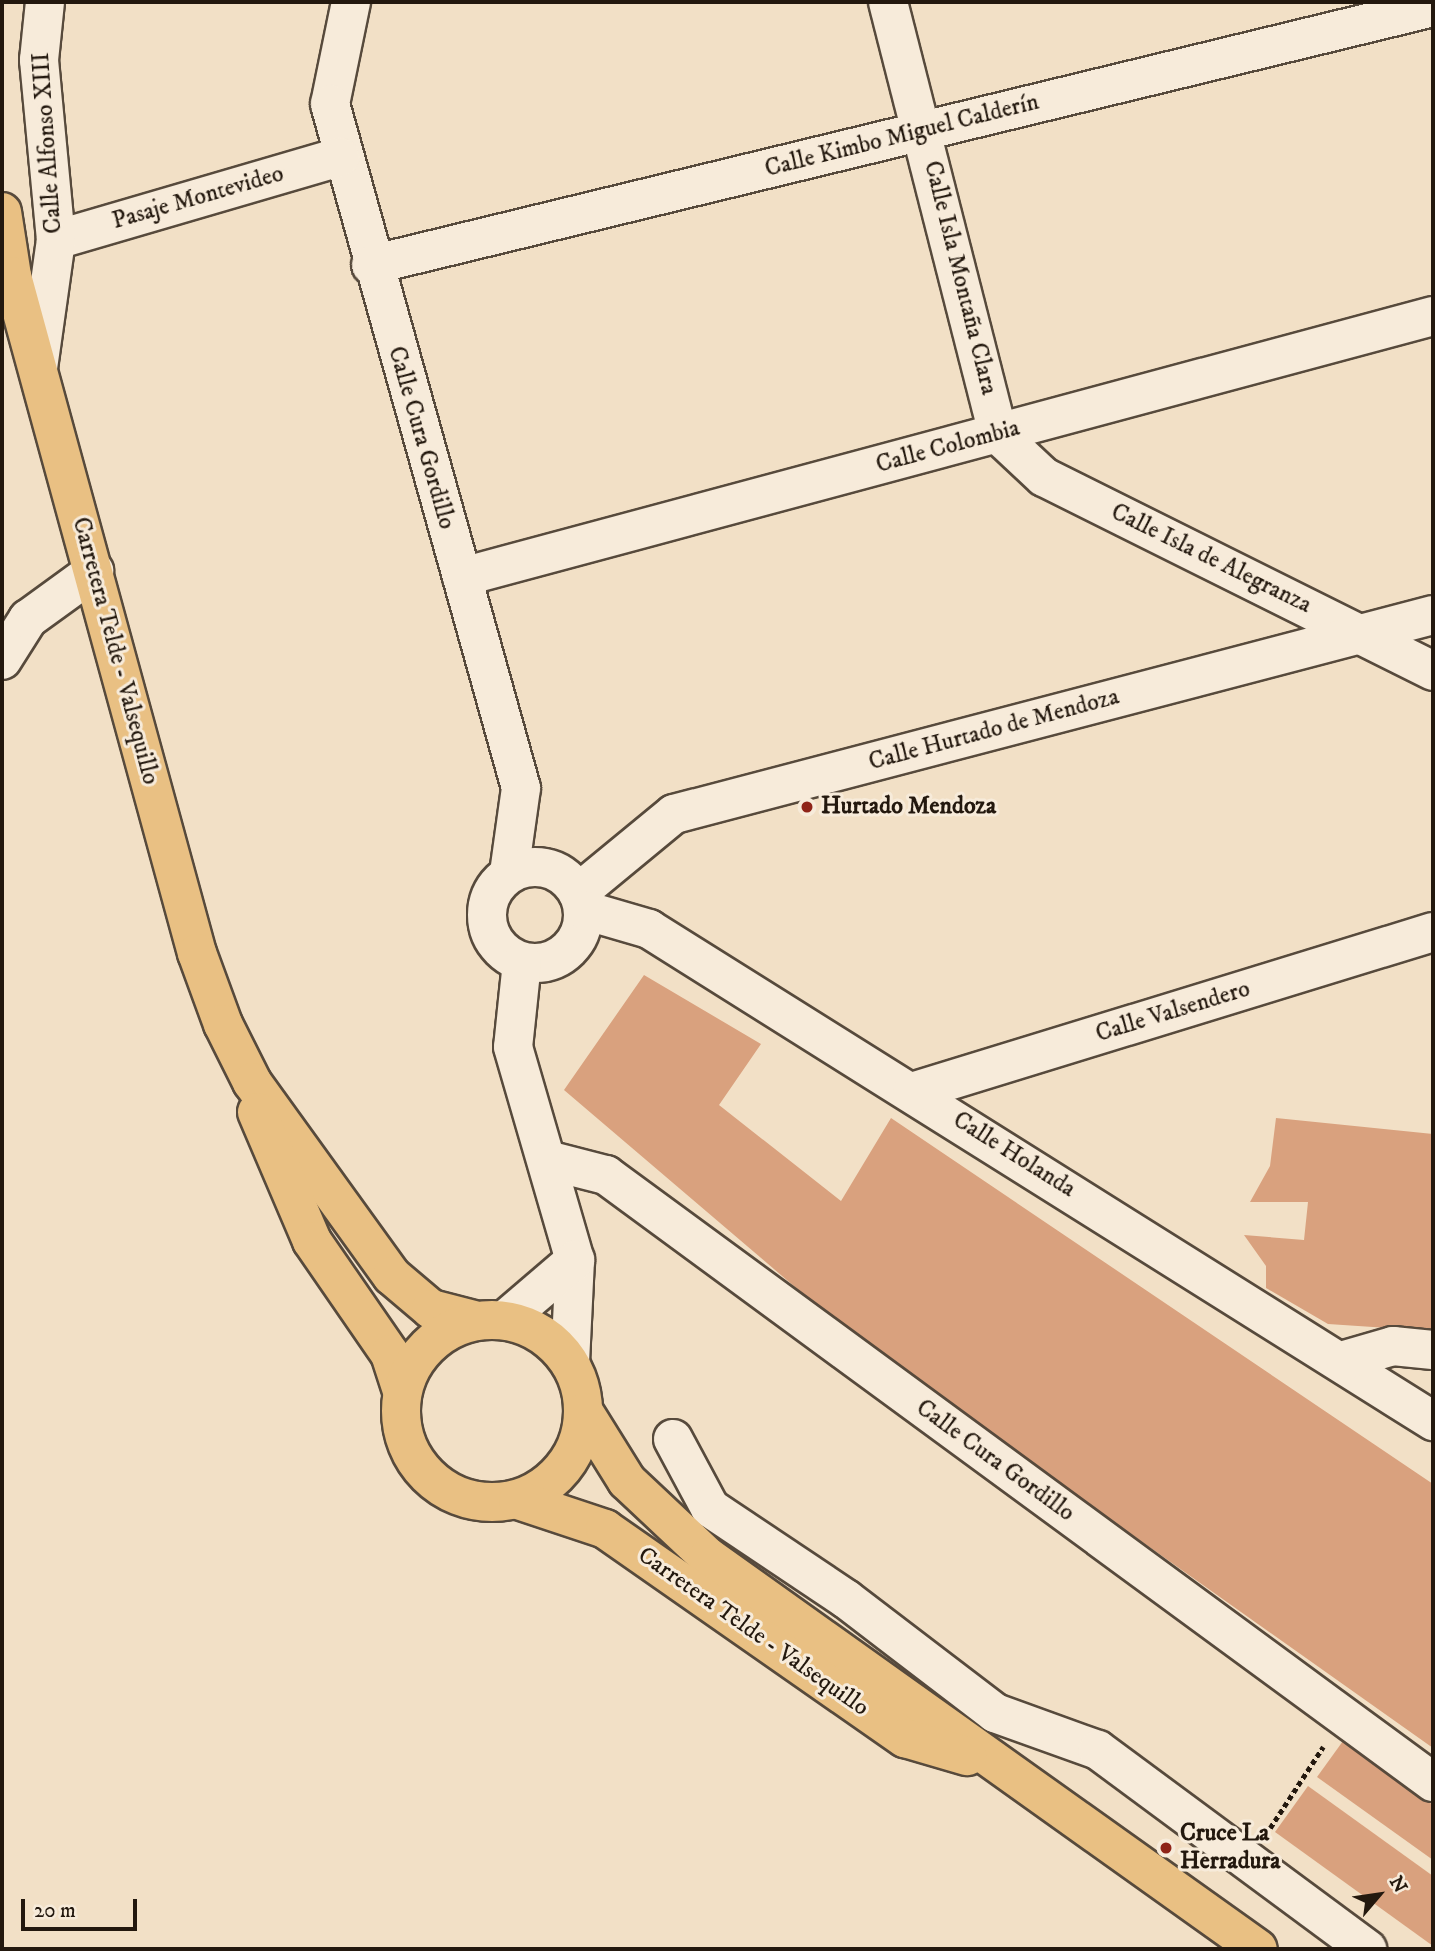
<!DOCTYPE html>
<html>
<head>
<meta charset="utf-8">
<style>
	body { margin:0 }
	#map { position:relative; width:1435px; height:1951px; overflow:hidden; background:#f2e0c6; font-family:"IM FELL DW Pica",serif }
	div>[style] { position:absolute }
	.building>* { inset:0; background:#d9a17e }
	.path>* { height:4.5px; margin-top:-2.25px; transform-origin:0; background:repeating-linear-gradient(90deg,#23180e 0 5px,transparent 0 8.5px) }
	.roads { filter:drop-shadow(2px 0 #574a3c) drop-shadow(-2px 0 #574a3c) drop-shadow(0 2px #574a3c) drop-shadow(0 -2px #574a3c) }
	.minor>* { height:38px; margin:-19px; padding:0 19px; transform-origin:19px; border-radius:19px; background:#f7ebda }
	.minor>.ring { margin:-19px; padding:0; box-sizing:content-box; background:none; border:38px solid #f7ebda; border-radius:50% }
	.major>* { height:38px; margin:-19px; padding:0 19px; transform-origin:19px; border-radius:19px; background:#e9c083 }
	.major>.ring { margin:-19px; padding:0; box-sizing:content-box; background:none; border:38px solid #e9c083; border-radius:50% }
	.dots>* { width:19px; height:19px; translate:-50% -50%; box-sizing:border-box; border:4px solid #f7ebda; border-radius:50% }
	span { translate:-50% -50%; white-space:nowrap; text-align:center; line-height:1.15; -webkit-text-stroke:6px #f7ebda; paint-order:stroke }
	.street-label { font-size:24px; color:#23180e }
	.poi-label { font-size:24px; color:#23180e; font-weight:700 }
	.left { translate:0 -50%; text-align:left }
	.frame { position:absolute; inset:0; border:4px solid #23180e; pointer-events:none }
	.north { position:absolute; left:1344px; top:1860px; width:70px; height:70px; -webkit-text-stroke:5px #f7ebda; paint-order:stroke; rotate:61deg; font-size:19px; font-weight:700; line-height:28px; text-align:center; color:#23180e }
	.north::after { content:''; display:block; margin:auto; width:24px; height:32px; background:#23180e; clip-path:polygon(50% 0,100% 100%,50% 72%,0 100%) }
	.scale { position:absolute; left:21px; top:1899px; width:116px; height:32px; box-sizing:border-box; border:4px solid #23180e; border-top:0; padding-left:9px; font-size:21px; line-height:24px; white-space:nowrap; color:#23180e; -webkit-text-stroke:5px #f7ebda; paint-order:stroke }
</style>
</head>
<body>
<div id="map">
	<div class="building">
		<div style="clip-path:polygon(644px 975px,761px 1044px,719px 1105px,841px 1201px,891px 1118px,1433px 1484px,1433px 1748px,856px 1339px,564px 1090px)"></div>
		<div style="clip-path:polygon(1276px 1118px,1433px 1134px,1433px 1331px,1328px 1324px,1266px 1288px,1266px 1266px,1244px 1235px,1304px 1240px,1308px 1202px,1250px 1202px,1270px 1166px)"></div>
		<div style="clip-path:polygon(1343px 1741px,1433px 1805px,1433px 1860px,1317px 1777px)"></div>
		<div style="clip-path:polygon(1308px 1786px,1433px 1876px,1433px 1946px,1275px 1832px)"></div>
	</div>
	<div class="path">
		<div style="left:1270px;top:1828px;width:97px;rotate:-56.8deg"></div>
	</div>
	<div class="roads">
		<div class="minor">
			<div style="left:351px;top:2px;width:104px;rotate:101.6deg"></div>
			<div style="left:330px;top:104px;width:710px;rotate:74.4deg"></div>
			<div style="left:521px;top:788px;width:86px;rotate:98deg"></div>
			<div style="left:888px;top:2px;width:446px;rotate:75.7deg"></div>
			<div style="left:998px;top:434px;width:63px;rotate:43.1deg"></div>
			<div style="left:1044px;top:477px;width:435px;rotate:26.5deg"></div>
			<div style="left:56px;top:240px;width:296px;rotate:-16.3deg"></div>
			<div style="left:371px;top:265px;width:1093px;rotate:-13.65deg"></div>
			<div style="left:38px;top:368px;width:129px;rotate:-82deg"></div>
			<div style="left:56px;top:240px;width:181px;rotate:-95.4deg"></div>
			<div style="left:39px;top:60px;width:58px;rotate:-84.1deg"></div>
			<div style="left:462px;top:577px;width:1005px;rotate:-15.05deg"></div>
			<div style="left:2px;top:660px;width:49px;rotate:-57.6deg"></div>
			<div style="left:28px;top:619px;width:82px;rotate:-36deg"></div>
			<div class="ring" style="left:487px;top:867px;width:58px;height:58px"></div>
			<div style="left:578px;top:893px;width:124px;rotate:-39.5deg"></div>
			<div style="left:674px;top:814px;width:785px;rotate:-14.69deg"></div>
			<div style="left:584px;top:910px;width:68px;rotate:16.3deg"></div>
			<div style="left:649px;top:929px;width:926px;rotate:32.11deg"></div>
			<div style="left:522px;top:962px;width:85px;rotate:96deg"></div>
			<div style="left:513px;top:1047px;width:222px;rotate:73.8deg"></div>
			<div style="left:575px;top:1260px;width:103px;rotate:92.8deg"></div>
			<div style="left:912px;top:1092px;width:545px;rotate:-17.07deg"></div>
			<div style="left:547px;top:1160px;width:61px;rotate:14.3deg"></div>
			<div style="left:606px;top:1175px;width:1026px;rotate:36.28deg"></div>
			<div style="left:506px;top:1319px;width:91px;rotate:-40.5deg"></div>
			<div style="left:1345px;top:1360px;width:50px;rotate:-16.3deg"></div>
			<div style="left:1393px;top:1346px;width:40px;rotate:5.7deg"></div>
			<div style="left:673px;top:1439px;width:78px;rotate:61.8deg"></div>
			<div style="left:710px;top:1508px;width:164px;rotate:33.8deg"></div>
			<div style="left:846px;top:1599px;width:188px;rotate:37.4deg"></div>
			<div style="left:995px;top:1713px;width:109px;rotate:19.8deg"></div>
			<div style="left:1098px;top:1750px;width:335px;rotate:36.5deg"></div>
		</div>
		<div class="major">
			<div style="left:2px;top:212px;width:65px;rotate:81.1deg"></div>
			<div style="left:12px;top:276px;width:702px;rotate:74.72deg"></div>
			<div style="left:197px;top:953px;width:76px;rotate:69.9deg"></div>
			<div style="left:223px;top:1024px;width:65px;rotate:63.4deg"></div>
			<div style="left:252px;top:1082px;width:239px;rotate:54.2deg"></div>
			<div style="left:392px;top:1276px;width:51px;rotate:40.2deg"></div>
			<div style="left:431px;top:1309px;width:44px;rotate:14.3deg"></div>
			<div style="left:257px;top:1112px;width:140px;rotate:66.9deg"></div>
			<div style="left:312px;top:1241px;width:137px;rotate:55.4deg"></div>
			<div style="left:390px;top:1354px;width:39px;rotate:72deg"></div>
			<div class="ring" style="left:401px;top:1320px;width:144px;height:144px"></div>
			<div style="left:584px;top:1412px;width:81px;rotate:58.1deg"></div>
			<div style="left:627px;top:1481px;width:111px;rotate:43.2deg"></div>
			<div style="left:708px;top:1557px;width:675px;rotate:35.48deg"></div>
			<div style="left:518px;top:1500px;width:92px;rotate:18.4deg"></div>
			<div style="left:605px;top:1529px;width:366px;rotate:34.9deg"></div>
			<div style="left:905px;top:1738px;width:65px;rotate:16.2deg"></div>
		</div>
	</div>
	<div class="dots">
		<div style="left:807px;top:807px;background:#8f2418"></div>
		<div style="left:1166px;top:1848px;background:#8f2418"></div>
	</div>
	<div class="street-label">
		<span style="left:902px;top:136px;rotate:-14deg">Calle Kimbo Miguel Calderín</span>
		<span style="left:48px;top:143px;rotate:-94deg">Calle Alfonso XIII</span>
		<span style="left:198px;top:198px;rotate:-16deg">Pasaje Montevideo</span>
		<span style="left:960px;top:278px;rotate:76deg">Calle Isla Montaña Clara</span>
		<span style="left:421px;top:438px;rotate:74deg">Calle Cura Gordillo</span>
		<span style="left:948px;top:447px;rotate:-15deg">Calle Colombia</span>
		<span style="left:1211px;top:559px;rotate:26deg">Calle Isla de Alegranza</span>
		<span style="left:115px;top:651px;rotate:75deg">Carretera Telde - Valsequillo</span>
		<span style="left:994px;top:730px;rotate:-15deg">Calle Hurtado de Mendoza</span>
		<span style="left:1173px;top:1012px;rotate:-17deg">Calle Valsendero</span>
		<span style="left:1014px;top:1155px;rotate:32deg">Calle Holanda</span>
		<span style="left:995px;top:1461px;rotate:36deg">Calle Cura Gordillo</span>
		<span style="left:753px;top:1632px;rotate:35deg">Carretera Telde - Valsequillo</span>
	</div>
	<div class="poi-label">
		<span class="left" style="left:821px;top:807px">Hurtado Mendoza</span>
		<span class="left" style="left:1180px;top:1848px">Cruce La<br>Herradura</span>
	</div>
	<div class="frame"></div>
	<div class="north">N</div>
	<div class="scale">20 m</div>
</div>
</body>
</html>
